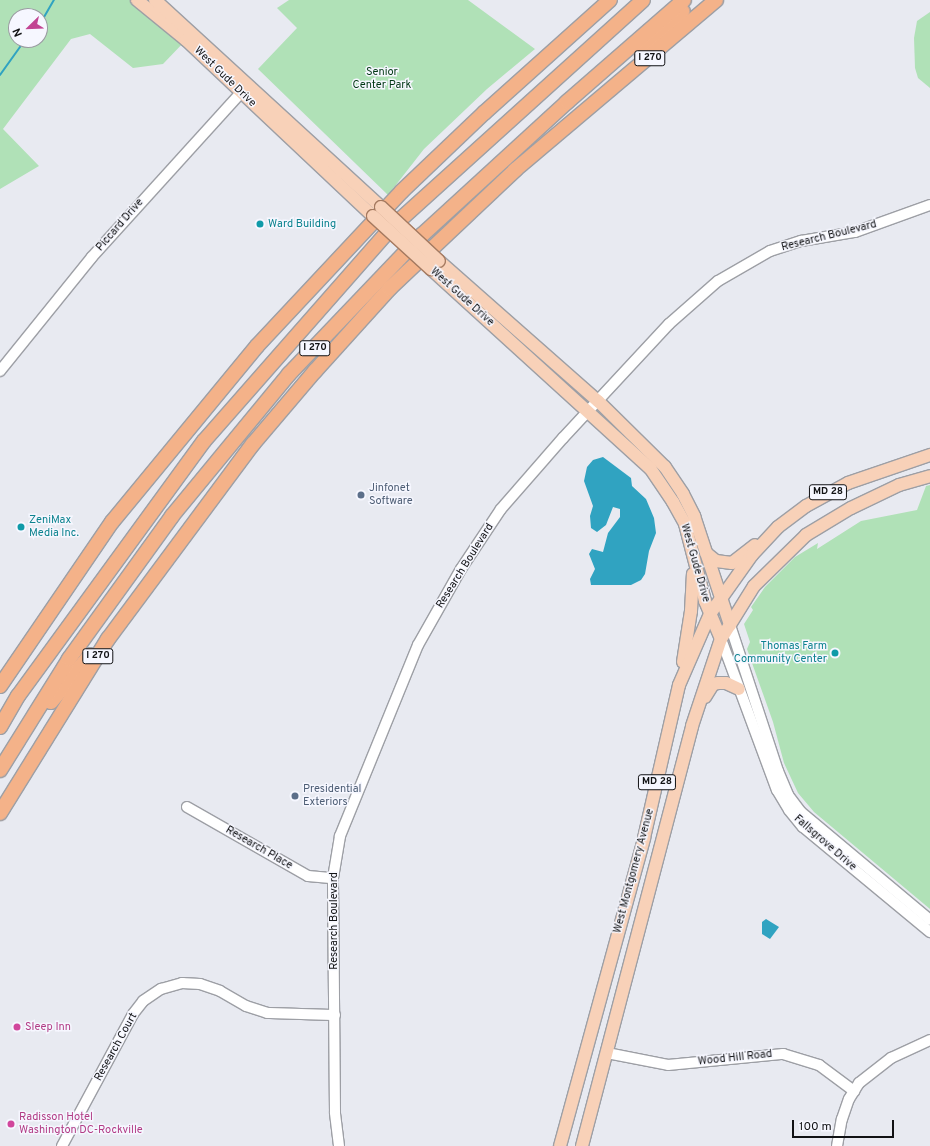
<!DOCTYPE html>
<html>
<head>
<meta charset="utf-8">
<style>
	body { margin:0 }
	#map { position:relative; width:930px; height:1146px; overflow:hidden; background:#e8eaf1; font-family:Overpass,sans-serif }
	div>[style] { position:absolute }
	.green>* { inset:0; background:#b0e1b7 }
	.water>* { inset:0; background:#30a3c1 }
	.stream>* { height:2px; margin:-1px; padding:0 1px; transform-origin:1px; border-radius:1px; background:#30a3c1 }
	.roads { filter:drop-shadow(1px 0 #9d9fa5) drop-shadow(-1px 0 #9d9fa5) drop-shadow(0 1px #9d9fa5) drop-shadow(0 -1px #9d9fa5) }
	.minor>* { height:10px; margin:-5px; padding:0 5px; transform-origin:5px; border-radius:5px; background:#fff }
	.major>* { height:12px; margin:-6px; padding:0 6px; transform-origin:6px; border-radius:6px; background:#f8d1b8 }
	.highway>* { height:14px; margin:-7px; padding:0 7px; transform-origin:7px; border-radius:7px; background:#f4b289 }
	.bridges { filter:drop-shadow(1px 0 #a57a60) drop-shadow(-1px 0 #a57a60) drop-shadow(0 1px #a57a60) drop-shadow(0 -1px #a57a60) }
	.major-bridge>* { height:12px; margin:-6px; padding:0 6px; transform-origin:6px; border-radius:6px; background:#f8d1b8 }
	.dots>* { width:11px; height:11px; translate:-50% -50%; box-sizing:border-box; border:2px solid #f6f7ff; border-radius:50% }
	span { translate:-50% -50%; white-space:nowrap; text-align:center; line-height:1.15; -webkit-text-stroke:3px #f6f7ff; paint-order:stroke }
	.shield-label span { padding:1px 3px; background:#f6f7ff; border:1px solid; border-radius:3px; -webkit-text-stroke-width:0 }
	.shield-label { font-size:10px; color:#111214; font-weight:700 }
	.park-label { font-size:11px; color:#023915 }
	.street-label { font-size:11px; color:#111214 }
	.culture-label { font-size:11px; color:#0d838f }
	.left { translate:0 -50%; text-align:left }
	.right { translate:-100% -50%; text-align:right }
	.service-label { font-size:11px; color:#4e5e75 }
	.hotel-label { font-size:11px; color:#b23c85 }
	.north { position:absolute; left:8px; top:8px; width:40px; height:40px; box-sizing:border-box; background:#f6f7ff; border:1px solid #9a9ba1; border-radius:50%; rotate:247deg; font-size:11px; font-weight:700; line-height:16px; text-align:center; color:#111214 }
	.north::after { content:''; display:block; margin:auto; width:14px; height:18px; background:#c24493; clip-path:polygon(50% 0,100% 100%,50% 72%,0 100%) }
	.scale { position:absolute; left:792px; top:1120px; width:102px; height:18px; box-sizing:border-box; border:2px solid #111214; border-top:0; padding-left:5px; font-size:12px; line-height:14px; white-space:nowrap; color:#111214; -webkit-text-stroke:3px #f6f7ff; paint-order:stroke }
</style>
</head>
<body>
<div id="map">
	<div class="green">
		<div style="clip-path:polygon(evenodd,0 0,137px 0,186px 40px,163px 64px,133px 68px,90px 34px,71px 39px,3px 129px,39px 166px,0 189px,0 0,16px 16px,40px 16px,40px 40px,16px 40px,16px 16px)"></div>
		<div style="clip-path:polygon(289px 0,468px 0,535px 49px,487px 89px,424px 149px,388px 195px,258px 69px,297px 28px,277px 8px)"></div>
		<div style="clip-path:polygon(930px 12px,930px 88px,918px 78px,915px 68px,914px 38px,917px 21px)"></div>
		<div style="clip-path:polygon(930px 485px,930px 909px,814px 812px,798px 793px,784px 763px,773px 722px,747px 649px,750px 642px,744px 624px,753px 610px,751px 607px,765px 587px,795px 557px,818px 543px,817px 549px,861px 521px,917px 510px,926px 486px)"></div>
	</div>
	<div class="water">
		<div style="clip-path:polygon(603px 457px,631px 478px,632px 486px,646px 499px,654px 518px,656px 533px,649px 551px,645px 574px,641px 580px,631px 585px,591px 585px,590px 579px,595px 569px,589px 554px,592px 549px,603px 552px,608px 533px,620px 517px,620px 509px,613px 507px,606px 525px,597px 532px,591px 528px,590px 516px,593px 506px,584px 481px,587px 467px,593px 460px)"></div>
		<div style="clip-path:polygon(766px 919px,779px 927px,770px 939px,762px 934px,762px 922px)"></div>
	</div>
	<div class="stream">
		<div style="left:40px;top:24px;width:28px;rotate:-60deg"></div>
		<div style="left:0;top:75px;width:43px;rotate:-54.5deg"></div>
	</div>
	<div class="roads">
		<div class="minor">
			<div style="left:0;top:371px;width:146px;rotate:-51.1deg"></div>
			<div style="left:92px;top:257px;width:229px;rotate:-47.8deg"></div>
			<div style="left:730px;top:625px;width:154px;rotate:71.8deg"></div>
			<div style="left:778px;top:771px;width:26px;rotate:67deg"></div>
			<div style="left:788px;top:795px;width:21px;rotate:53deg"></div>
			<div style="left:801px;top:812px;width:168px;rotate:39.9deg"></div>
			<div style="left:721px;top:639px;width:161px;rotate:69.7deg"></div>
			<div style="left:777px;top:790px;width:23px;rotate:59deg"></div>
			<div style="left:789px;top:810px;width:22px;rotate:51deg"></div>
			<div style="left:803px;top:827px;width:165px;rotate:39.6deg"></div>
			<div style="left:187px;top:807px;width:139px;rotate:29.7deg"></div>
			<div style="left:308px;top:876px;width:25px;rotate:5deg"></div>
			<div style="left:607px;top:1053px;width:62px;rotate:11.1deg"></div>
			<div style="left:668px;top:1065px;width:116px;rotate:-5.5deg"></div>
			<div style="left:783px;top:1054px;width:38px;rotate:17deg"></div>
			<div style="left:819px;top:1065px;width:44px;rotate:36.6deg"></div>
			<div style="left:62px;top:1146px;width:150px;rotate:-61.7deg"></div>
			<div style="left:133px;top:1014px;width:16px;rotate:-52deg"></div>
			<div style="left:143px;top:1001px;width:22px;rotate:-34deg"></div>
			<div style="left:161px;top:989px;width:22px;rotate:-16deg"></div>
			<div style="left:182px;top:983px;width:18px;rotate:3deg"></div>
			<div style="left:200px;top:984px;width:21px;rotate:19deg"></div>
			<div style="left:220px;top:991px;width:30px;rotate:30deg"></div>
			<div style="left:246px;top:1006px;width:22px;rotate:18deg"></div>
			<div style="left:267px;top:1013px;width:68px;rotate:1.7deg"></div>
			<div style="left:339px;top:1146px;width:34px;rotate:-97deg"></div>
			<div style="left:335px;top:1112px;width:234px;rotate:-90.5deg"></div>
			<div style="left:333px;top:878px;width:43px;rotate:-80.5deg"></div>
			<div style="left:340px;top:836px;width:206px;rotate:-67.8deg"></div>
			<div style="left:418px;top:645px;width:87px;rotate:-60.5deg"></div>
			<div style="left:461px;top:569px;width:72px;rotate:-56.3deg"></div>
			<div style="left:501px;top:509px;width:94px;rotate:-48.9deg"></div>
			<div style="left:563px;top:438px;width:156px;rotate:-47.1deg"></div>
			<div style="left:669px;top:324px;width:65px;rotate:-41.3deg"></div>
			<div style="left:718px;top:281px;width:60px;rotate:-30deg"></div>
			<div style="left:770px;top:251px;width:33px;rotate:-18deg"></div>
			<div style="left:801px;top:241px;width:55px;rotate:-9.5deg"></div>
			<div style="left:855px;top:232px;width:80px;rotate:-19.8deg"></div>
			<div style="left:837px;top:1146px;width:27px;rotate:-80deg"></div>
			<div style="left:842px;top:1119px;width:21px;rotate:-71deg"></div>
			<div style="left:849px;top:1099px;width:19px;rotate:-58deg"></div>
			<div style="left:859px;top:1083px;width:41px;rotate:-38deg"></div>
			<div style="left:891px;top:1058px;width:43px;rotate:-24.8deg"></div>
		</div>
		<div class="major">
			<div style="left:137px;top:0;width:63px;rotate:39.2deg"></div>
			<div style="left:186px;top:40px;width:257px;rotate:43.3deg"></div>
			<div style="left:155px;top:0;width:306px;rotate:42.5deg"></div>
			<div style="left:439px;top:261px;width:212px;rotate:41.4deg"></div>
			<div style="left:598px;top:401px;width:94px;rotate:44.6deg"></div>
			<div style="left:665px;top:467px;width:32px;rotate:56deg"></div>
			<div style="left:683px;top:494px;width:25px;rotate:63deg"></div>
			<div style="left:694px;top:516px;width:115px;rotate:71.7deg"></div>
			<div style="left:431px;top:269px;width:296px;rotate:42.3deg"></div>
			<div style="left:650px;top:468px;width:41px;rotate:55.9deg"></div>
			<div style="left:673px;top:502px;width:25px;rotate:61deg"></div>
			<div style="left:685px;top:524px;width:80px;rotate:75.4deg"></div>
			<div style="left:705px;top:601px;width:41px;rotate:67.2deg"></div>
			<div style="left:706px;top:553px;width:13px;rotate:39deg"></div>
			<div style="left:716px;top:561px;width:16px;rotate:7deg"></div>
			<div style="left:732px;top:563px;width:29px;rotate:-38deg"></div>
			<div style="left:683px;top:662px;width:52px;rotate:-81.1deg"></div>
			<div style="left:691px;top:611px;width:37px;rotate:-87deg"></div>
			<div style="left:705px;top:697px;width:15px;rotate:-58deg"></div>
			<div style="left:713px;top:684px;width:5px;rotate:-11deg"></div>
			<div style="left:718px;top:683px;width:8px"></div>
			<div style="left:726px;top:683px;width:14px;rotate:25deg"></div>
			<div style="left:560px;top:1146px;width:319px;rotate:-74.7deg"></div>
			<div style="left:644px;top:838px;width:157px;rotate:-77.1deg"></div>
			<div style="left:679px;top:685px;width:77px;rotate:-66.4deg"></div>
			<div style="left:710px;top:614px;width:72px;rotate:-54.6deg"></div>
			<div style="left:752px;top:555px;width:38px;rotate:-47deg"></div>
			<div style="left:778px;top:527px;width:35px;rotate:-37deg"></div>
			<div style="left:806px;top:506px;width:48px;rotate:-28.7deg"></div>
			<div style="left:848px;top:483px;width:87px;rotate:-18.9deg"></div>
			<div style="left:582px;top:1146px;width:434px;rotate:-75.3deg"></div>
			<div style="left:692px;top:726px;width:92px;rotate:-71.6deg"></div>
			<div style="left:721px;top:639px;width:62px;rotate:-58.1deg"></div>
			<div style="left:754px;top:586px;width:73px;rotate:-44.4deg"></div>
			<div style="left:806px;top:535px;width:52px;rotate:-31deg"></div>
			<div style="left:851px;top:508px;width:53px;rotate:-25.6deg"></div>
			<div style="left:899px;top:485px;width:32px;rotate:-16deg"></div>
		</div>
		<div class="highway">
			<div style="left:642px;top:54px;width:59px;rotate:-46.4deg"></div>
			<div style="left:0;top:686px;width:199px;rotate:-55.7deg"></div>
			<div style="left:112px;top:522px;width:228px;rotate:-50.5deg"></div>
			<div style="left:257px;top:346px;width:212px;rotate:-46.9deg"></div>
			<div style="left:402px;top:191px;width:113px;rotate:-43.6deg"></div>
			<div style="left:484px;top:113px;width:169px;rotate:-41.9deg"></div>
			<div style="left:51px;top:702px;width:61px;rotate:-50.3deg"></div>
			<div style="left:0;top:727px;width:36px;rotate:-60deg"></div>
			<div style="left:18px;top:696px;width:316px;rotate:-53.9deg"></div>
			<div style="left:204px;top:441px;width:285px;rotate:-48.7deg"></div>
			<div style="left:392px;top:227px;width:338px;rotate:-42.1deg"></div>
			<div style="left:0;top:770px;width:131px;rotate:-58.1deg"></div>
			<div style="left:69px;top:659px;width:176px;rotate:-54.2deg"></div>
			<div style="left:172px;top:516px;width:184px;rotate:-50.5deg"></div>
			<div style="left:289px;top:374px;width:192px;rotate:-46.3deg"></div>
			<div style="left:422px;top:235px;width:197px;rotate:-42.5deg"></div>
			<div style="left:567px;top:102px;width:155px;rotate:-41.1deg"></div>
			<div style="left:0;top:813px;width:205px;rotate:-58.2deg"></div>
			<div style="left:108px;top:639px;width:243px;rotate:-53.4deg"></div>
			<div style="left:253px;top:444px;width:96px;rotate:-49.7deg"></div>
			<div style="left:315px;top:371px;width:112px;rotate:-47.9deg"></div>
			<div style="left:390px;top:288px;width:172px;rotate:-43.3deg"></div>
			<div style="left:515px;top:170px;width:263px;rotate:-40.2deg"></div>
		</div>
	</div>
	<div class="bridges">
		<div class="major-bridge">
			<div style="left:381px;top:207px;width:79px;rotate:43deg"></div>
			<div style="left:373px;top:216px;width:79px;rotate:42.4deg"></div>
		</div>
	</div>
	<div class="dots">
		<div style="left:260px;top:224px;background:#0f9aa8"></div>
		<div style="left:361px;top:495px;background:#5c6f8a"></div>
		<div style="left:21px;top:527px;background:#0f9aa8"></div>
		<div style="left:835px;top:653px;background:#0f9aa8"></div>
		<div style="left:295px;top:796px;background:#5c6f8a"></div>
		<div style="left:17px;top:1027px;background:#d1479c"></div>
		<div style="left:11px;top:1124px;background:#d1479c"></div>
	</div>
	<div class="shield-label">
		<span style="left:650px;top:58px">I 270</span>
		<span style="left:315px;top:348px">I 270</span>
		<span style="left:828px;top:492px">MD 28</span>
		<span style="left:98px;top:656px">I 270</span>
		<span style="left:657px;top:782px">MD 28</span>
	</div>
	<div class="park-label">
		<span style="left:382px;top:79px">Senior<br>Center Park</span>
	</div>
	<div class="street-label">
		<span style="left:225px;top:77px;rotate:44deg">West Gude Drive</span>
		<span style="left:120px;top:225px;rotate:-49deg">Piccard Drive</span>
		<span style="left:829px;top:236px;rotate:-14deg">Research Boulevard</span>
		<span style="left:462px;top:297px;rotate:42deg">West Gude Drive</span>
		<span style="left:695px;top:563px;rotate:74deg">West Gude Drive</span>
		<span style="left:465px;top:566px;rotate:-58deg">Research Boulevard</span>
		<span style="left:825px;top:843px;rotate:41deg">Fallsgrove Drive</span>
		<span style="left:259px;top:848px;rotate:30deg">Research Place</span>
		<span style="left:634px;top:871px;rotate:-75deg">West Montgomery Avenue</span>
		<span style="left:334px;top:921px;rotate:-90deg">Research Boulevard</span>
		<span style="left:116px;top:1047px;rotate:-61deg">Research Court</span>
		<span style="left:735px;top:1058px;rotate:-6deg">Wood Hill Road</span>
	</div>
	<div class="culture-label">
		<span class="left" style="left:268px;top:224px">Ward Building</span>
		<span class="left" style="left:29px;top:527px">ZeniMax<br>Media Inc.</span>
		<span class="right" style="left:827px;top:653px">Thomas Farm<br>Community Center</span>
	</div>
	<div class="service-label">
		<span class="left" style="left:369px;top:495px">Jinfonet<br>Software</span>
		<span class="left" style="left:303px;top:796px">Presidential<br>Exteriors</span>
	</div>
	<div class="hotel-label">
		<span class="left" style="left:25px;top:1027px">Sleep Inn</span>
		<span class="left" style="left:19px;top:1124px">Radisson Hotel<br>Washington DC-Rockville</span>
	</div>
	<div class="north">N</div>
	<div class="scale">100 m</div>
</div>
</body>
</html>
